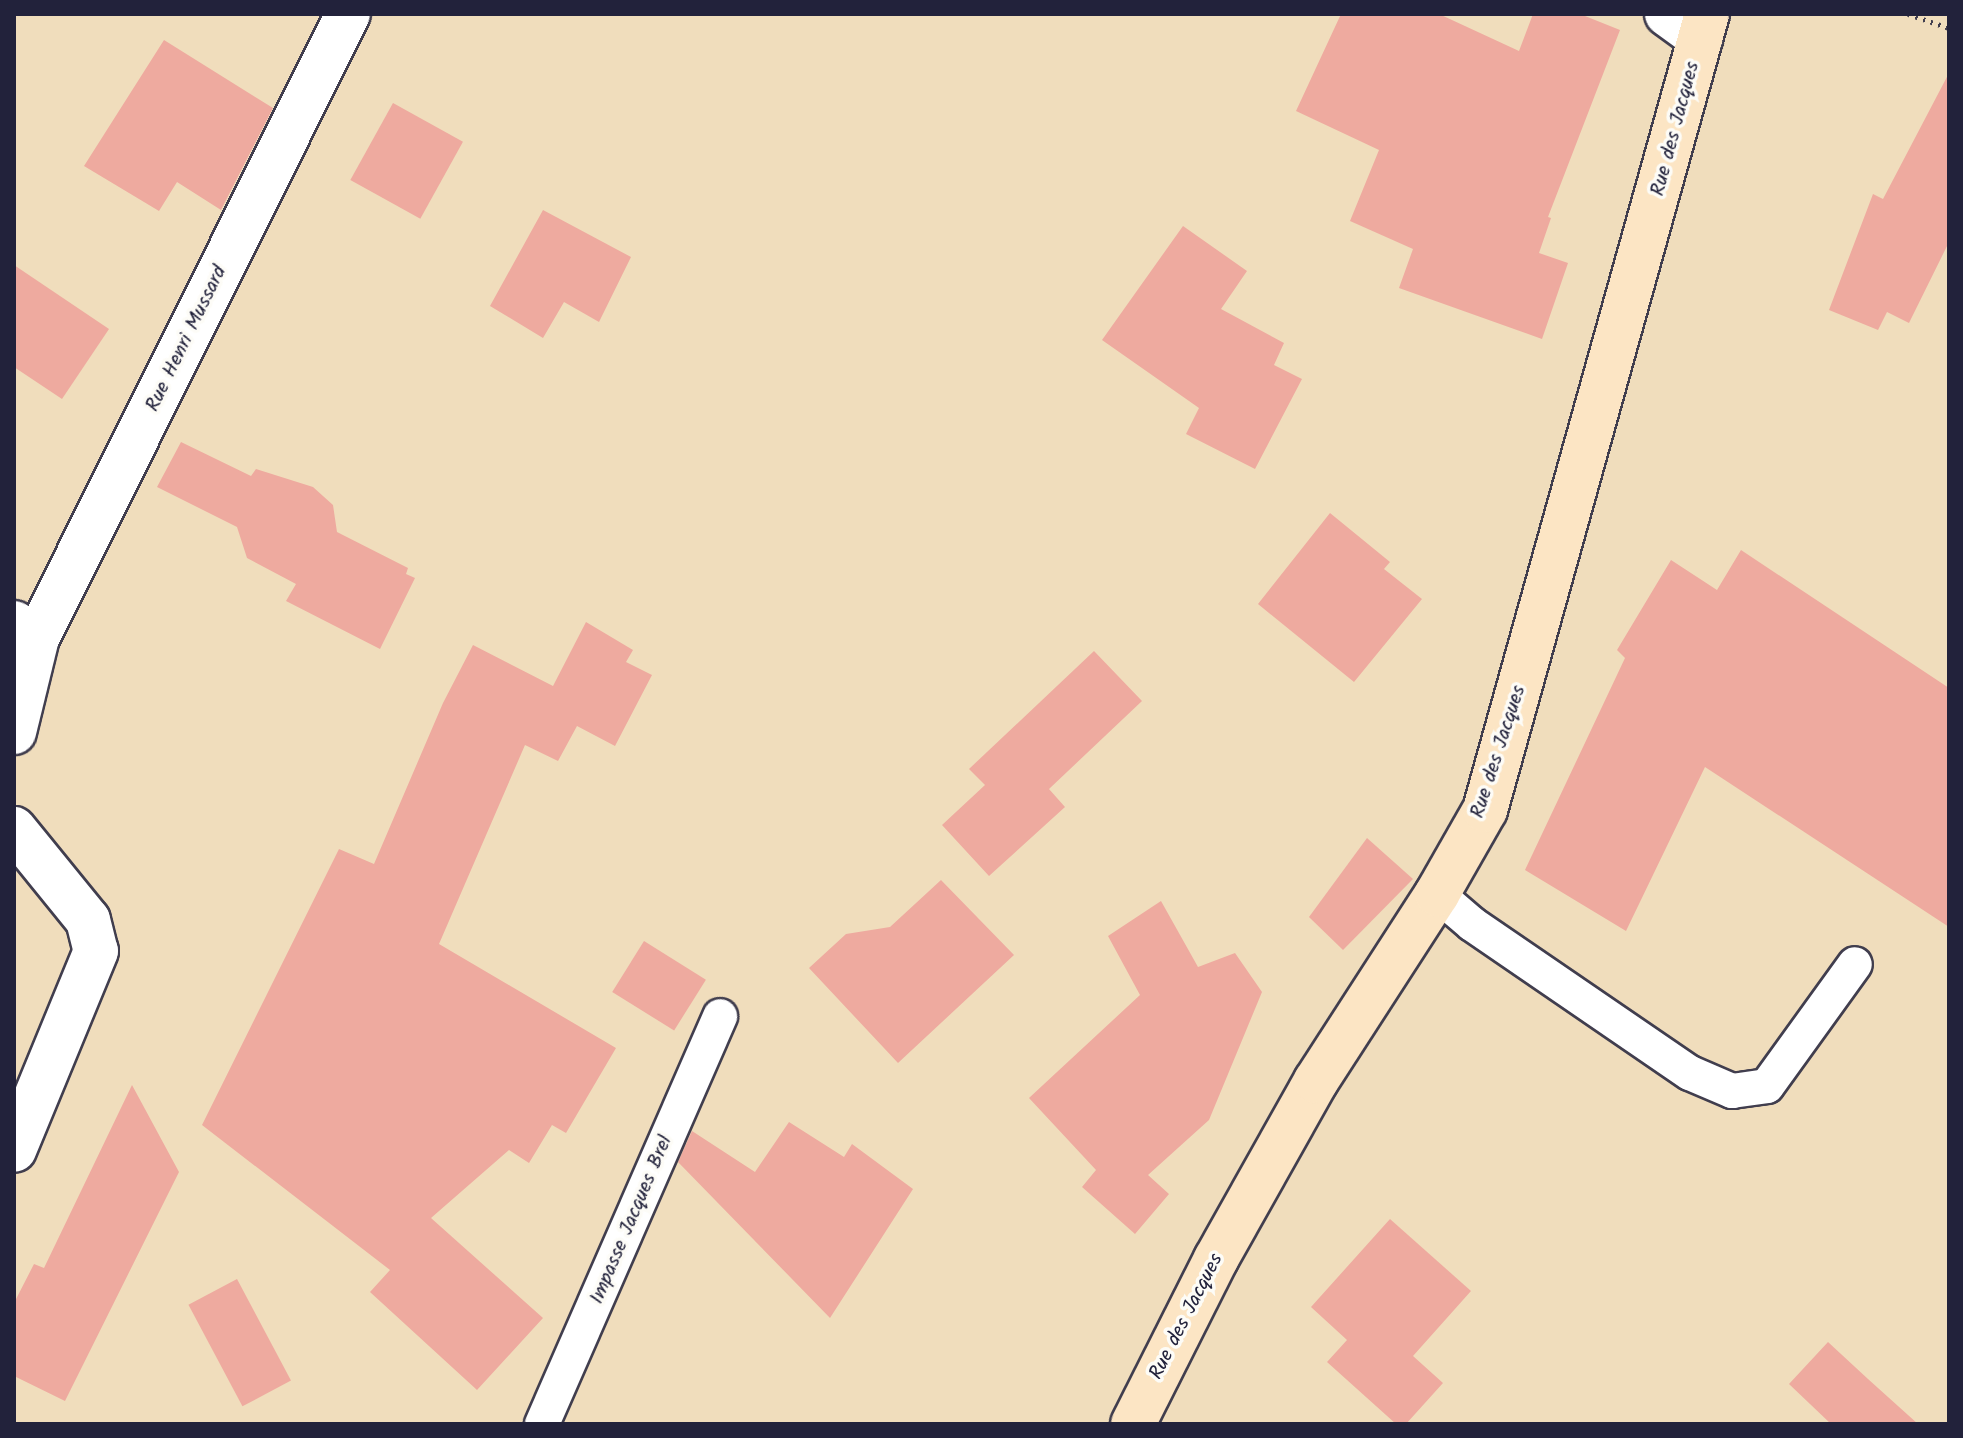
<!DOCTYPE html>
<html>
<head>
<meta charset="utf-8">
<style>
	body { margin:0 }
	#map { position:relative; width:1963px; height:1438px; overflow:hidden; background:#f0ddbc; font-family:Kalam,sans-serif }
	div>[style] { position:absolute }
	.building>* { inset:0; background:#eeaa9f; transform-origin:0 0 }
	.path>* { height:5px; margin-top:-2.5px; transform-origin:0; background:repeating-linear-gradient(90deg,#413e4e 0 2px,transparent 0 8px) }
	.roads { filter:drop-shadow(2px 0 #413e4e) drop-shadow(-2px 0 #413e4e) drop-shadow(0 2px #413e4e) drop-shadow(0 -2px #413e4e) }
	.lane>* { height:34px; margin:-17px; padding:0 17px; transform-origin:17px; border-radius:17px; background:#fff }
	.street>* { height:44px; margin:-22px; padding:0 22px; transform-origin:22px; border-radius:22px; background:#fff }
	.secondary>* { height:44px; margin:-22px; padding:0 22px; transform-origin:22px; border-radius:22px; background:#fce5c4 }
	span { translate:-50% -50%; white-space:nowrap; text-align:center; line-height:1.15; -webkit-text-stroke:7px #fdfcf7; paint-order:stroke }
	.street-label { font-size:20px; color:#22223b }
	.frame { position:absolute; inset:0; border:16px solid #22223b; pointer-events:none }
</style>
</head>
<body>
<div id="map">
	<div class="building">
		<div style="clip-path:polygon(1341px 14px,1439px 14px,1519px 51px,1533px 14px,1580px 14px,1620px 30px,1548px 217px,1551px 218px,1539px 253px,1568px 263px,1542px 339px,1399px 288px,1413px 249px,1350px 221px,1379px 150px,1296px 111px)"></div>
		<div style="clip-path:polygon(164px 40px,273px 108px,221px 210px,177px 182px,159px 211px,84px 166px)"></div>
		<div style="clip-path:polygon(1949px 73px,1949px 242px,1909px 323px,1887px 312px,1878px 330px,1829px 310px,1873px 194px,1883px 199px)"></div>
		<div style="left:393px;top:103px;width:80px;height:88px;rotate:29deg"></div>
		<div style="clip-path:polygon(543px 210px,631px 257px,599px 322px,564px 302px,543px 338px,490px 306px)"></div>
		<div style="clip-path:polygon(1183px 226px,1247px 271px,1221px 309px,1284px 343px,1274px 365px,1302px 379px,1255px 469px,1186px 434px,1199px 408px,1102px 340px)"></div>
		<div style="clip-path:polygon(14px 265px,109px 329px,62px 399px,14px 367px)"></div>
		<div style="clip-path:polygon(181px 442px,251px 476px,256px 469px,313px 487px,333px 505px,337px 532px,408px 568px,406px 574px,415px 578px,380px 649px,286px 601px,296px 584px,247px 558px,237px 527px,157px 487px)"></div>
		<div style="clip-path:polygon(1330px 513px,1390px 562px,1384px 569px,1422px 599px,1354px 682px,1258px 604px)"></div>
		<div style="clip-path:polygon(1741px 550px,1949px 688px,1949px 927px,1705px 767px,1626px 931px,1525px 870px,1625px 658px,1617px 650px,1671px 560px,1717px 590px)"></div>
		<div style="clip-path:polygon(586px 622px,633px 650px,626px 662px,652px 675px,615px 746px,577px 726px,558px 761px,525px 745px,439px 944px,616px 1048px,566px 1133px,552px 1125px,529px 1163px,509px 1150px,431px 1218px,543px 1318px,477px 1390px,370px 1292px,390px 1270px,202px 1125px,339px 849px,374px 864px,443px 703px,473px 645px,553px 686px)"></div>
		<div style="clip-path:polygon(1094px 651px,1142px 701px,1049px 789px,1065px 807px,989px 876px,942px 825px,985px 785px,969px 769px)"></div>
		<div style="clip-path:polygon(1367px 838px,1413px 879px,1343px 950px,1309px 917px)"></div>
		<div style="clip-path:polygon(941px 880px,1014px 955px,898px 1063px,809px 968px,846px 934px,890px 927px)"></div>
		<div style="clip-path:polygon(1161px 901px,1198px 967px,1235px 953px,1262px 992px,1209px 1120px,1148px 1175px,1169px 1194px,1135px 1234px,1082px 1187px,1096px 1170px,1029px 1098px,1140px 995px,1108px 936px)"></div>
		<div style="left:644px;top:941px;width:73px;height:60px;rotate:32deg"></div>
		<div style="clip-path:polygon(132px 1085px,179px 1172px,65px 1401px,14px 1376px,14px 1303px,34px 1264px,44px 1268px)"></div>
		<div style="clip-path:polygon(789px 1122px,844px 1157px,852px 1144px,913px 1189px,830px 1318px,678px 1162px,692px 1131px,755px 1172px)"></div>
		<div style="clip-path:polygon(1390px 1219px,1471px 1291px,1413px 1356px,1443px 1383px,1406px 1424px,1396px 1424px,1327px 1362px,1347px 1340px,1311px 1307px)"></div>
		<div style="left:237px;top:1279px;width:115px;height:55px;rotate:62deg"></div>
		<div style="clip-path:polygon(1828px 1342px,1868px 1379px,1918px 1424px,1831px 1424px,1789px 1384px)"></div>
	</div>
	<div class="path">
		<div style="left:1908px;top:14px;width:43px;rotate:18.9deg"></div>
	</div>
	<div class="roads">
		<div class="lane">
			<div style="left:1437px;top:894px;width:46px;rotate:40.6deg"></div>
			<div style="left:1472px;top:924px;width:264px;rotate:34.4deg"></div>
			<div style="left:1690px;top:1073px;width:46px;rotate:23.2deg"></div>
			<div style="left:1732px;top:1091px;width:35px;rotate:-8deg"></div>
			<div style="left:1767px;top:1086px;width:150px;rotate:-54.2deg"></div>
			<div style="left:542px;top:1424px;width:445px;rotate:-66.4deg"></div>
		</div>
		<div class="street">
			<div style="left:1667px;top:14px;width:41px;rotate:36deg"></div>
			<div style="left:14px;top:623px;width:27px;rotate:33deg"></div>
			<div style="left:37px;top:638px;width:697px;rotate:-63.51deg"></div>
			<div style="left:14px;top:732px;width:97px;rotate:-76.3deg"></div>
			<div style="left:14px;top:829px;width:117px;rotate:50.9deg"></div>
			<div style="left:88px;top:920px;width:32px;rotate:76deg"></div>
			<div style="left:96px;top:951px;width:215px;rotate:112.4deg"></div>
		</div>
		<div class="secondary">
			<div style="left:1133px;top:1424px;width:185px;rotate:-63.3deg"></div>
			<div style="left:1216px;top:1259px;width:204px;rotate:-60.7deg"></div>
			<div style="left:1316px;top:1081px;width:223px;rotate:-57.1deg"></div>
			<div style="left:1437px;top:894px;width:97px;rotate:-60.3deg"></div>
			<div style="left:1485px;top:810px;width:826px;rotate:-74.42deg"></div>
		</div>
	</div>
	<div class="street-label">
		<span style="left:1676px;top:129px;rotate:-75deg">Rue des Jacques</span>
		<span style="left:187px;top:339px;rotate:-64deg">Rue Henri Mussard</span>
		<span style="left:1499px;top:752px;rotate:-72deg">Rue des Jacques</span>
		<span style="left:632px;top:1220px;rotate:-67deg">Impasse Jacques Brel</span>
		<span style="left:1187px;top:1317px;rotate:-63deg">Rue des Jacques</span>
	</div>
	<div class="frame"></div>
</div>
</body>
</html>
